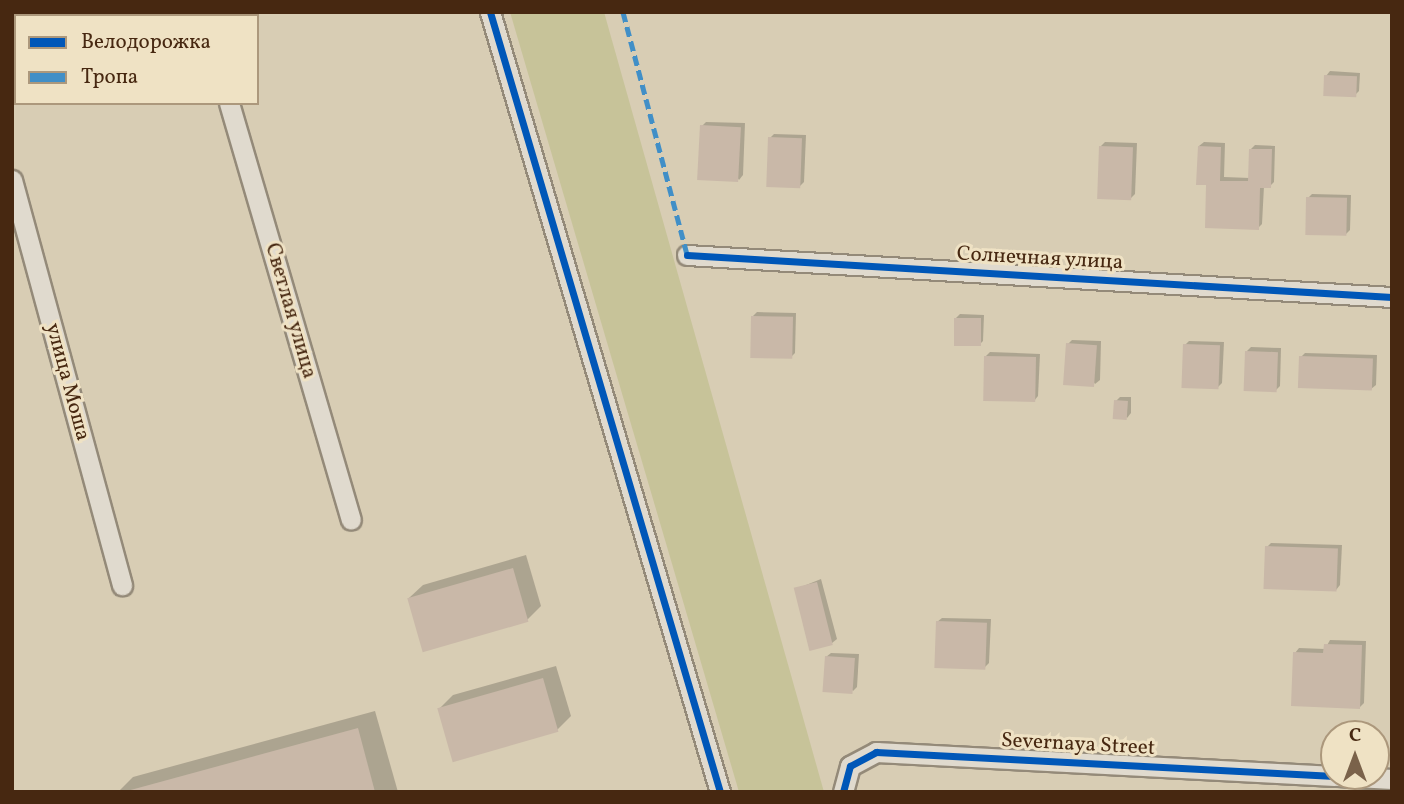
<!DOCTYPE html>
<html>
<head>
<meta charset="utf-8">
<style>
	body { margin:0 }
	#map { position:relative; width:1404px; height:804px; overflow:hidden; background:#d8cdb4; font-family:Vollkorn,serif }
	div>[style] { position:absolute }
	.green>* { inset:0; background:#c7c399 }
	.shadow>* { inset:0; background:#0003 }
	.building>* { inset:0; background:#c9b8a8; transform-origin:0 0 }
	.roads { filter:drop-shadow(2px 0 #948a79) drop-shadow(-2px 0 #948a79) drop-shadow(0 2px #948a79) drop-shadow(0 -2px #948a79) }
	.street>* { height:19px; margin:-9.5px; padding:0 9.5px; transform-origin:9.5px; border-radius:9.5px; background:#e0dace }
	.quiet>* { height:5px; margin-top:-2.5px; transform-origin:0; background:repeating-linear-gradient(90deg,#418fc7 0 10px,transparent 0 15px) }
	.cycleway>* { height:7px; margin:-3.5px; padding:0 3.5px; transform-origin:3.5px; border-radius:3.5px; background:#0057b8 }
	span { translate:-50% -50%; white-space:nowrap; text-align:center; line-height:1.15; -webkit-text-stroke:6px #efe2c4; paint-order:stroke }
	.street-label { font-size:21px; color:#472811 }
	.frame { position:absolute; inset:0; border:14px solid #472811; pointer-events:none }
	.legend { position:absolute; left:14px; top:14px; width:245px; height:91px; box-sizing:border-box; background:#efe2c4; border:2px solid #ac987c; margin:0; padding:9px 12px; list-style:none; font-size:21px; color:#472811 }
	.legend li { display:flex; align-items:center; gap:14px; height:35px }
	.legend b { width:35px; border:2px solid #ac987c }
	.north { position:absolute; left:1320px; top:720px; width:70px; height:70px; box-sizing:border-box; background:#efe2c4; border:2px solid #ac987c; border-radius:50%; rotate:0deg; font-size:19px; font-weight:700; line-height:28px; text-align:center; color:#472811 }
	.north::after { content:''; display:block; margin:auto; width:24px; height:32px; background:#7a624a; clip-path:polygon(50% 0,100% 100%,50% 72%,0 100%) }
</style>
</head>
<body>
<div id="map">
	<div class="green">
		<div style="clip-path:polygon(510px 12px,604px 12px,824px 792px,739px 792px)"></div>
	</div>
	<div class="shadow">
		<div style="clip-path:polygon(1330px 71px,1360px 73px,1359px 91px,1355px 95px,1326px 76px)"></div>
		<div style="clip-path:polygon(706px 122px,745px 123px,743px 175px,739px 180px,702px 126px)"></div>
		<div style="clip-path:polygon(774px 134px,806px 135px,804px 182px,800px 186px,770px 138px)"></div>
		<div style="clip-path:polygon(1105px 142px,1137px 143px,1135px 194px,1131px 198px,1101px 146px)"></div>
		<div style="clip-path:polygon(1204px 142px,1225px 143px,1224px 177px,1250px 178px,1251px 149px,1255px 145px,1275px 146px,1274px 182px,1270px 186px,1264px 186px,1262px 224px,1258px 228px,1208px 183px,1199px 146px)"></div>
		<div style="clip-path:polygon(1312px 194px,1351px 195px,1350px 230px,1346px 234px,1308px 198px)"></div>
		<div style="clip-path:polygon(757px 312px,796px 313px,795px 353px,791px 357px,753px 316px)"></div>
		<div style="clip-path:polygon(960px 314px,984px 315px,983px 341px,979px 345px,956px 318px)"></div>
		<div style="clip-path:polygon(1072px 340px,1101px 341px,1100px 380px,1095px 384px,1068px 344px)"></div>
		<div style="clip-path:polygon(1189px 341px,1224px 342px,1222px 383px,1218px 387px,1185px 345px)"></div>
		<div style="clip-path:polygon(1251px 347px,1281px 348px,1280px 386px,1276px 390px,1247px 351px)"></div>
		<div style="clip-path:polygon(990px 352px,1040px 354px,1038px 396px,1034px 401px,986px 356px)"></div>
		<div style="clip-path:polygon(1305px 353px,1377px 355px,1376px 385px,1371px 389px,1301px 357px)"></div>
		<div style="clip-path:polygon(1120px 397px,1131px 397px,1131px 413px,1127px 418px,1116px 401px)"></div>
		<div style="clip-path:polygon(1271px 543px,1342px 545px,1340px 585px,1336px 590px,1267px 547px)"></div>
		<div style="clip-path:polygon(526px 555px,541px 606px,527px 620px,409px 598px,423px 585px)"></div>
		<div style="clip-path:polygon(821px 579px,837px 639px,832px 643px,796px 589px)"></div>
		<div style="clip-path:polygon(942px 618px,991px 619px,989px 663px,985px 667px,937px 622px)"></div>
		<div style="clip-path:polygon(1330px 640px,1366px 641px,1364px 703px,1360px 707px,1295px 653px,1299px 648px,1325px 649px)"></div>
		<div style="clip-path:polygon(831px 653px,859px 654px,857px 687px,853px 691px,826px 657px)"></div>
		<div style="clip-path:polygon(556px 666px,571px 716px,557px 730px,439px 709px,453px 695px)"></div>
		<div style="clip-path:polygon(375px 711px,398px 792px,118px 792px,133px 777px)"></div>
	</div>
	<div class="building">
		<div style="left:1324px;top:75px;width:33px;height:21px;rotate:2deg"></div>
		<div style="left:700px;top:125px;width:41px;height:55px;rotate:3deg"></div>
		<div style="left:768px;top:137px;width:34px;height:50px;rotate:2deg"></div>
		<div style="left:1099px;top:146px;width:34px;height:53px;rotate:2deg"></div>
		<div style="clip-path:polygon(1198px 146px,1221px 147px,1220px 181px,1248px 181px,1249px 149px,1272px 149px,1271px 188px,1260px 188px,1259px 230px,1205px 228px,1206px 185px,1196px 185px)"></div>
		<div style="left:1306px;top:197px;width:41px;height:38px;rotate:1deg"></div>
		<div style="left:751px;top:316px;width:42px;height:42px;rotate:1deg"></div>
		<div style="left:954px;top:318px;width:27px;height:28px"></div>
		<div style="left:1066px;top:343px;width:31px;height:42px;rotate:4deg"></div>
		<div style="left:1183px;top:344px;width:37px;height:44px;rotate:2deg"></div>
		<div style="left:1245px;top:351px;width:33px;height:40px;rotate:2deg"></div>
		<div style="left:984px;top:356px;width:52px;height:45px;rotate:1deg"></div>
		<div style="left:1299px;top:356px;width:74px;height:32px;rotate:2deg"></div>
		<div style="left:1114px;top:400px;width:14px;height:19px;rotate:4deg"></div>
		<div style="left:1265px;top:546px;width:73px;height:43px;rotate:2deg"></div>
		<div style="left:513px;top:568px;width:56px;height:110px;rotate:74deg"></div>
		<div style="left:817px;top:582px;width:65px;height:24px;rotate:76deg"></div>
		<div style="left:936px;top:621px;width:51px;height:47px;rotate:2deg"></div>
		<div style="clip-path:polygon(1324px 644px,1362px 645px,1360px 709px,1291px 706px,1293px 652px,1323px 653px)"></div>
		<div style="left:825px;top:656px;width:30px;height:36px;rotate:4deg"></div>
		<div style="left:543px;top:678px;width:56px;height:110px;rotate:74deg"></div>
		<div style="clip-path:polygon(358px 728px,375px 792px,127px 792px,127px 791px)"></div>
	</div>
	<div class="roads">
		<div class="street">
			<div style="left:202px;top:12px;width:4px;rotate:76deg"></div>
			<div style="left:490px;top:12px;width:813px;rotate:73.57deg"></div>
			<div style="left:229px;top:103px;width:434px;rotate:73.7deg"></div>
			<div style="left:12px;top:180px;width:420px;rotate:74.8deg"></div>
			<div style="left:687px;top:255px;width:706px;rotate:3.41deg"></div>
			<div style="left:1338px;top:776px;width:54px;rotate:3.2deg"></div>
			<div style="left:843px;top:792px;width:27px;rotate:-75deg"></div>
			<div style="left:850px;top:766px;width:30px;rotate:-28deg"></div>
			<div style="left:876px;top:752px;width:459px;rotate:3deg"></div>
		</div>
	</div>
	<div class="quiet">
		<div style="left:623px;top:12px;width:251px;rotate:75.2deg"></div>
	</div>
	<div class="cycleway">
		<div style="left:490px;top:12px;width:813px;rotate:73.57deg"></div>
		<div style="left:687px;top:255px;width:706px;rotate:3.41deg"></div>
		<div style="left:843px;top:792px;width:27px;rotate:-75deg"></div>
		<div style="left:850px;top:766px;width:30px;rotate:-28deg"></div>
		<div style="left:876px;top:752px;width:459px;rotate:3deg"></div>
	</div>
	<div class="street-label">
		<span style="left:1040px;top:259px;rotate:3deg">Солнечная улица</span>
		<span style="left:290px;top:311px;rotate:74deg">Светлая улица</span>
		<span style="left:67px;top:382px;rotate:75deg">улица Моша</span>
		<span style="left:1078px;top:745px;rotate:3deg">Severnaya Street</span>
	</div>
	<div class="frame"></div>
	<ul class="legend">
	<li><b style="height:9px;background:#0057b8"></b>Велодорожка</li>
	<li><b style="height:9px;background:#418fc7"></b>Тропа</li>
	</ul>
	<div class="north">С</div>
</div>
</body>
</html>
